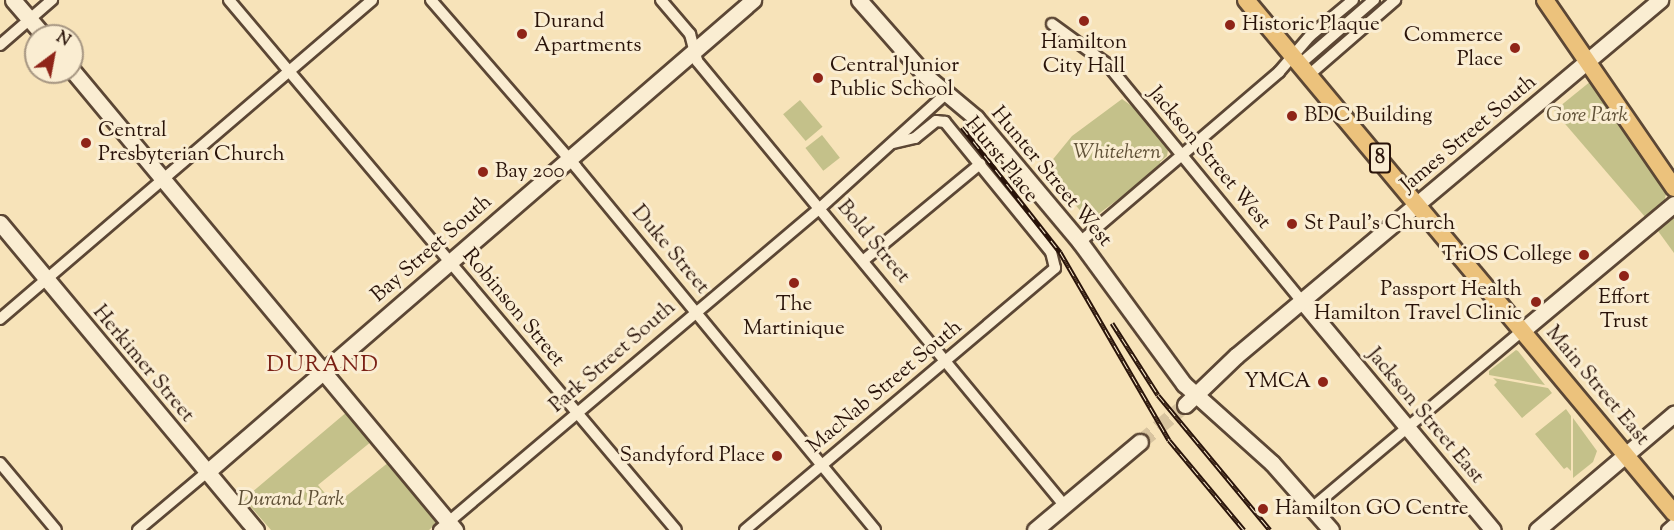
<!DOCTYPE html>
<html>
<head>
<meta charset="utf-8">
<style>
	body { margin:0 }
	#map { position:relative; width:1674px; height:530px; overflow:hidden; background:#f7e3b9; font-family:"Sorts Mill Goudy",serif }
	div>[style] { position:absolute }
	.green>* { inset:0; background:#c4c18a; transform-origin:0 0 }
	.secondary-tunnel>* { height:15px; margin-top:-7.5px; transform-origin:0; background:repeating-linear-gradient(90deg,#d8c49f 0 15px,transparent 0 23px) }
	.roads { filter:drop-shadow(2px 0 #5c4735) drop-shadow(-2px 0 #5c4735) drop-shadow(0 2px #5c4735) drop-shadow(0 -2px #5c4735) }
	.street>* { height:10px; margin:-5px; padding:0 5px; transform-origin:5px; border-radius:5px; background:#faedd2 }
	.secondary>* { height:15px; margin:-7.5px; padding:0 7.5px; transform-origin:7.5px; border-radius:7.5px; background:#faedd2 }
	.primary>* { height:16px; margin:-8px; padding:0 8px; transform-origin:8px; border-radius:8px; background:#ecc27c }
	.rail>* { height:5px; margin-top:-2.5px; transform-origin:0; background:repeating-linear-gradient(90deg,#faedd2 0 9px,#291309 0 18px); box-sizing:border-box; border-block:2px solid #291309 }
	.dots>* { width:16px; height:16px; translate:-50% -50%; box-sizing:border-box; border:3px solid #faedd2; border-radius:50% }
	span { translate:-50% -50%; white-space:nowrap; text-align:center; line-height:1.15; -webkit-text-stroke:6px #faedd2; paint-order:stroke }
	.shield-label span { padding:2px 4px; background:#faedd2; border:2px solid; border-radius:4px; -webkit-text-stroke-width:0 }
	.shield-label { font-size:20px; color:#291309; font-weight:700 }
	.poi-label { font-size:21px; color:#291309 }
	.left { translate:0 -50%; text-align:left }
	.right { translate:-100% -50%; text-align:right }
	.park-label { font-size:21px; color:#5f5036; font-style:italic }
	.street-label { font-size:21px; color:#291309 }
	.neighbourhood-label { font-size:22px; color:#7a1f14; letter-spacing:1.5px }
	.north { position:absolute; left:24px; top:24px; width:60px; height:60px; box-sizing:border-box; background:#faedd2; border:2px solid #a69682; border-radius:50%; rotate:32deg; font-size:16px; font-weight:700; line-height:24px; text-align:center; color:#291309 }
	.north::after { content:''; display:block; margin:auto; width:21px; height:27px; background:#8f2418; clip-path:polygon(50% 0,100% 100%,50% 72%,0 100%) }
</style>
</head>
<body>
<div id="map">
	<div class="green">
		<div style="clip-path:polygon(1591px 81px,1666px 194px,1664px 203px,1646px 218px,1554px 111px)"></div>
		<div style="clip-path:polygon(1122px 99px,1136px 109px,1168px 150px,1167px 156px,1160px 162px,1160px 168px,1089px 221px,1045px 169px,1072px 136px)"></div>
		<div style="left:800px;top:100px;width:35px;height:22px;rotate:50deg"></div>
		<div style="left:822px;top:135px;width:29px;height:21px;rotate:52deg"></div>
		<div style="clip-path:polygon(1674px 211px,1674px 253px,1658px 231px)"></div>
		<div style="clip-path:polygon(1516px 350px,1518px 351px,1545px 385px,1489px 375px,1489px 371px)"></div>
		<div style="clip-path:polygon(1493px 378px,1548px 388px,1552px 393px,1522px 418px,1494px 385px,1497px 382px)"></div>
		<div style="clip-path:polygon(1566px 409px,1571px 416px,1571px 471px,1567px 467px,1564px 469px,1535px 434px)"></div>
		<div style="clip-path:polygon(348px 411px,372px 441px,318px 485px,335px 505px,389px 462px,439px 521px,429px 530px,271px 530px,244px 499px)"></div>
		<div style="clip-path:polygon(1573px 418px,1597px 451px,1593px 462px,1573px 478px)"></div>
	</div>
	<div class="secondary-tunnel">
		<div style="left:1140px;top:442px;width:58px;rotate:-39.4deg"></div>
	</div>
	<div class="roads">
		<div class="street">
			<div style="left:229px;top:0;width:693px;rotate:49.86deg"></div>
			<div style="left:431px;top:0;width:221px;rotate:49deg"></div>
			<div style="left:576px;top:167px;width:470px;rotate:50.5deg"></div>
			<div style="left:661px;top:0;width:45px;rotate:49.5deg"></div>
			<div style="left:690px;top:34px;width:28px;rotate:75deg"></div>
			<div style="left:697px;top:61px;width:576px;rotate:50.42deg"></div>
			<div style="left:1052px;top:24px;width:68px;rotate:36deg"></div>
			<div style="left:1107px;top:64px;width:307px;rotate:50.6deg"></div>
			<div style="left:0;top:45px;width:69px;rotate:-40.9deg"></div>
			<div style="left:1300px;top:64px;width:98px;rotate:-40.9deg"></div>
			<div style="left:1310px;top:74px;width:113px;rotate:-41deg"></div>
			<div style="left:1080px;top:242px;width:262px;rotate:-40.5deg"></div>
			<div style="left:1279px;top:72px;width:48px;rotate:-49.3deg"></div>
			<div style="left:1310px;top:36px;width:56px;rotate:-39.9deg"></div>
			<div style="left:864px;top:260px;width:151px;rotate:-39.6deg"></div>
			<div style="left:0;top:319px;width:490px;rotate:-40.6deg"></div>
			<div style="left:0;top:463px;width:87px;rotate:50.1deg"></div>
			<div style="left:1313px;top:507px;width:273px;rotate:-40.1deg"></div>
			<div style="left:138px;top:530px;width:90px;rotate:-40deg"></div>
			<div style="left:439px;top:530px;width:499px;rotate:-40.2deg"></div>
			<div style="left:820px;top:208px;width:171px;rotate:-42.2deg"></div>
			<div style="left:745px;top:530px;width:406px;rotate:-40.2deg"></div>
			<div style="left:1055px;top:268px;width:16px;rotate:-104deg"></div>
			<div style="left:1051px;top:252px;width:168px;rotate:-129.2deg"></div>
			<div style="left:945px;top:122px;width:9px;rotate:-174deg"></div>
			<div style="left:936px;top:121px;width:27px;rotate:141deg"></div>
			<div style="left:915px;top:138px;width:22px;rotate:167deg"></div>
			<div style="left:1667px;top:530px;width:9px;rotate:-41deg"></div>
		</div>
		<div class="secondary">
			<div style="left:13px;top:0;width:48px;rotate:49.3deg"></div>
			<div style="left:859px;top:0;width:103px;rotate:48.6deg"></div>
			<div style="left:927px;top:77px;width:64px;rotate:39.9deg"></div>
			<div style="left:976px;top:118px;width:162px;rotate:50deg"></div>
			<div style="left:1080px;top:242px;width:176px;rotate:53.8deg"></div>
			<div style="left:1184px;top:384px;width:118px;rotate:41.9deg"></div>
			<div style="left:1272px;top:463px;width:89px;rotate:48.6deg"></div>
			<div style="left:72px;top:70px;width:599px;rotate:50.22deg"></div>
			<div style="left:0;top:223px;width:400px;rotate:50.2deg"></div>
			<div style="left:1302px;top:301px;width:298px;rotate:50.2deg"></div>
			<div style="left:1522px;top:331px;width:198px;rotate:-39.9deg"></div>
			<div style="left:1185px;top:405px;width:71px;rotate:-43.9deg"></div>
			<div style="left:1236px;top:356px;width:554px;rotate:-40.02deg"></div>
			<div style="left:207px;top:472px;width:722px;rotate:-40.84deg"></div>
			<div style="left:1035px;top:530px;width:137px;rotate:-40deg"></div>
			<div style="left:1537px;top:530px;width:180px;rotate:-40.3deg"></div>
		</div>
		<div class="primary">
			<div style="left:1246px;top:0;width:668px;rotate:50.16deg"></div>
			<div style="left:1545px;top:0;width:228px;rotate:55.5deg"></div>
		</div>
	</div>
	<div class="rail">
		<div style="left:962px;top:127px;width:159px;rotate:51.9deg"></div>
		<div style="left:1060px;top:252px;width:217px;rotate:59.9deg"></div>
		<div style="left:1169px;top:440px;width:117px;rotate:50.2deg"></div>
		<div style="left:1112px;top:323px;width:85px;rotate:57.4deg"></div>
		<div style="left:1158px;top:395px;width:175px;rotate:50.3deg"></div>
	</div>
	<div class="dots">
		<div style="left:1084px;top:21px;background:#8f2418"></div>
		<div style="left:1230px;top:25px;background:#8f2418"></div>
		<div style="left:522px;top:34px;background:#8f2418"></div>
		<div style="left:1515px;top:48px;background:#8f2418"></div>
		<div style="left:818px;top:78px;background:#8f2418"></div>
		<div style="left:1292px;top:116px;background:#8f2418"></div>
		<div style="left:86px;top:143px;background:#8f2418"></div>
		<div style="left:483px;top:172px;background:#8f2418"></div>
		<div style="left:1292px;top:224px;background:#8f2418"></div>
		<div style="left:1584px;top:255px;background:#8f2418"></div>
		<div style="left:1624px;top:276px;background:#8f2418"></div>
		<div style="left:794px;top:283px;background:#8f2418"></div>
		<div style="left:1536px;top:302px;background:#8f2418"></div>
		<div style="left:1323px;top:382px;background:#8f2418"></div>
		<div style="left:777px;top:456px;background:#8f2418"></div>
		<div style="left:1263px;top:509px;background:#8f2418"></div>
	</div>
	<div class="shield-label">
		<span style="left:1380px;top:158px">8</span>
	</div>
	<div class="poi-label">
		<span class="left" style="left:534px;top:34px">Durand<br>Apartments</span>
		<span class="left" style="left:1242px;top:25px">Historic Plaque</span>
		<span class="right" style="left:1503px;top:48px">Commerce<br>Place</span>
		<span style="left:1084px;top:55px">Hamilton<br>City Hall</span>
		<span class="left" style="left:830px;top:78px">Central Junior<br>Public School</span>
		<span class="left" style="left:1304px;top:116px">BDC Building</span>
		<span class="left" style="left:98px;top:143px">Central<br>Presbyterian Church</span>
		<span class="left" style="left:495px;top:172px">Bay 200</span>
		<span class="left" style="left:1304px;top:224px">St Paul's Church</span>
		<span class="right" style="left:1572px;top:255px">TriOS College</span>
		<span class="right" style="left:1522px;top:302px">Passport Health<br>Hamilton Travel Clinic</span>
		<span style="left:1624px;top:310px">Effort<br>Trust</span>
		<span style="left:794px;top:317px">The<br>Martinique</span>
		<span class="right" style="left:1311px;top:382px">YMCA</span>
		<span class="right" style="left:765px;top:456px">Sandyford Place</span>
		<span class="left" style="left:1275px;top:509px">Hamilton GO Centre</span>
	</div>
	<div class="park-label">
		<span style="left:1587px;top:116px">Gore Park</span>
		<span style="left:1117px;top:153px">Whitehern</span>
		<span style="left:291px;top:500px">Durand Park</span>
	</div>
	<div class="street-label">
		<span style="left:1469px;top:134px;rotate:-40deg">James Street South</span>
		<span style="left:1209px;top:158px;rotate:50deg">Jackson Street West</span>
		<span style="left:1001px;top:160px;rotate:51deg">Hurst Place</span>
		<span style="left:1051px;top:177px;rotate:50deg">Hunter Street West</span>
		<span style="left:873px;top:242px;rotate:50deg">Bold Street</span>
		<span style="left:432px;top:249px;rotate:-41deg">Bay Street South</span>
		<span style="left:670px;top:250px;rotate:50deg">Duke Street</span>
		<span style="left:513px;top:308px;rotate:50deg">Robinson Street</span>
		<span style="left:613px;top:357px;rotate:-41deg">Park Street South</span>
		<span style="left:143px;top:364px;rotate:50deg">Herkimer Street</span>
		<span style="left:1597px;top:386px;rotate:50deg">Main Street East</span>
		<span style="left:885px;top:387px;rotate:-40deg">MacNab Street South</span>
		<span style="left:1425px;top:416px;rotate:50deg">Jackson Street East</span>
	</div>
	<div class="neighbourhood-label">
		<span style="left:323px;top:367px">DURAND</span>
	</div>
	<div class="north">N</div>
</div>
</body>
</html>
